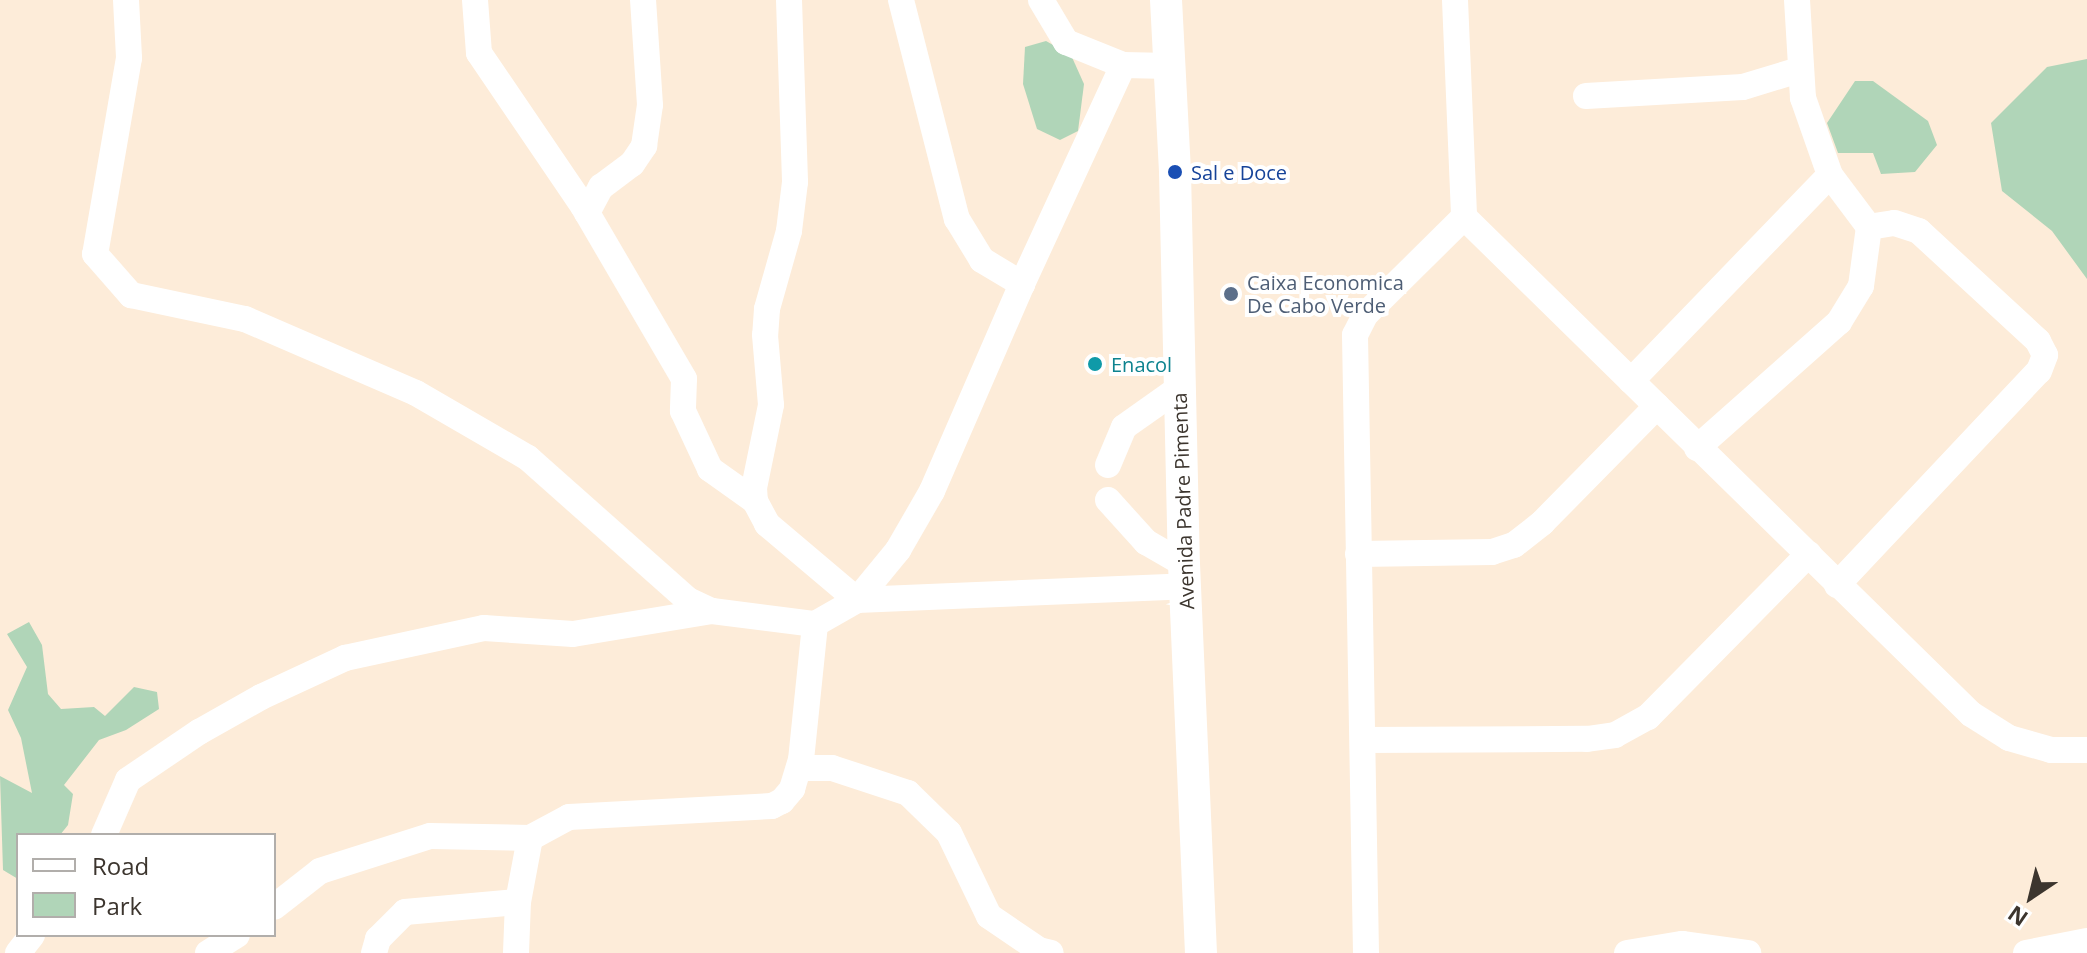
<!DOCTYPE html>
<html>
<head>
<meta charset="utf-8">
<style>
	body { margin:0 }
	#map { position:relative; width:2087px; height:953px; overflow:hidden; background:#fdecd9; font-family:"Open Sans",sans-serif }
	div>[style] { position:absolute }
	.green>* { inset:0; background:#b0d5b8 }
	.minor>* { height:26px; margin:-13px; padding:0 13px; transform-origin:13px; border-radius:13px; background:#fff }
	.major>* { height:32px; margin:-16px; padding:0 16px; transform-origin:16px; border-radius:16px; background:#fff }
	.dots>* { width:22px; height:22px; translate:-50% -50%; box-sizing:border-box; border:4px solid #fff; border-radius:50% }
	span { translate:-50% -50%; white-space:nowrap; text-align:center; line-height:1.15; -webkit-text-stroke:8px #fff; paint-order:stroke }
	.transit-label { font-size:20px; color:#164399 }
	.left { translate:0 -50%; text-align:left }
	.service-label { font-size:20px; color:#4e5e75 }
	.culture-label { font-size:20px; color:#0d838f }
	.street-label { font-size:20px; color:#3c352e }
	.legend { position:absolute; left:16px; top:833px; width:260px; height:104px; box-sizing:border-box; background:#fff; border:2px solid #b1aeab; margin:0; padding:10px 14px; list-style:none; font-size:24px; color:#3c352e }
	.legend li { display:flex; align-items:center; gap:16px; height:40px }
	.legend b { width:40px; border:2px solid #b1aeab }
	.north { position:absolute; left:1991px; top:857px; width:80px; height:80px; -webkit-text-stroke:6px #fff; paint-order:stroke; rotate:215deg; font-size:22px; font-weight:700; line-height:32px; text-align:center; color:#3c352e }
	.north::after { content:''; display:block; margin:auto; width:28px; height:36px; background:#3c352e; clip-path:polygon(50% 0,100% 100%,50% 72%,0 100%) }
</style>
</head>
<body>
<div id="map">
	<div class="green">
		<div style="clip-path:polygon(1046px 41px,1071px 55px,1084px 84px,1078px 131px,1060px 140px,1037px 129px,1023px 84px,1025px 47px)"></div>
		<div style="clip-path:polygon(2087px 59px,2087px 279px,2052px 231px,2002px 191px,1991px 123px,2047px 67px)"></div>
		<div style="clip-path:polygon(1855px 81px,1873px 81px,1928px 121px,1937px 145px,1915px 172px,1881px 174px,1873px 153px,1838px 153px,1827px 123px)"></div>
		<div style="clip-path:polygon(29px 622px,42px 645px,48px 694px,61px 709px,94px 707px,105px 716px,134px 687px,157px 692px,159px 709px,126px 730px,99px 740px,64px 785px,73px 794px,68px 825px,60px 835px,18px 835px,18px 879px,3px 870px,0 776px,32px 793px,21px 738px,8px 710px,27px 667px,7px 634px)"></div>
	</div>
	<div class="minor">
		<div style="left:126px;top:0;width:58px;rotate:87deg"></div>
		<div style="left:129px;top:58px;width:199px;rotate:99.8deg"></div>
		<div style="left:95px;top:254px;width:55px;rotate:48.7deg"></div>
		<div style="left:131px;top:295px;width:116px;rotate:11.9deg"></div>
		<div style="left:245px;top:319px;width:186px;rotate:23.4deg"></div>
		<div style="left:416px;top:393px;width:129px;rotate:30.1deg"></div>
		<div style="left:528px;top:458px;width:214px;rotate:41.6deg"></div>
		<div style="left:688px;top:600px;width:26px;rotate:25deg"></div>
		<div style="left:712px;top:611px;width:104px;rotate:7.2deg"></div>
		<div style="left:815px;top:624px;width:48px;rotate:-29.7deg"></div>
		<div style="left:857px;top:600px;width:65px;rotate:-50.6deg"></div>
		<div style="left:898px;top:550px;width:68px;rotate:-60deg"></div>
		<div style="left:932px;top:491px;width:226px;rotate:-66.5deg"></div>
		<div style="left:1022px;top:284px;width:241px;rotate:-65.2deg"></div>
		<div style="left:1123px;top:65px;width:47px;rotate:1.2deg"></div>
		<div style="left:475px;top:0;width:53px;rotate:85.7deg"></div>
		<div style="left:479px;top:53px;width:185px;rotate:55.8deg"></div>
		<div style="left:583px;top:206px;width:200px;rotate:59.7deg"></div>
		<div style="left:684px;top:379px;width:32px;rotate:92deg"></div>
		<div style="left:683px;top:411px;width:64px;rotate:65deg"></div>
		<div style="left:710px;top:469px;width:55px;rotate:35.4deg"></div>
		<div style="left:789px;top:0;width:182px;rotate:88.1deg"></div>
		<div style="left:795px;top:182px;width:49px;rotate:97deg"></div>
		<div style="left:789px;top:231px;width:81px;rotate:105.8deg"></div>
		<div style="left:767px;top:309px;width:26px;rotate:94deg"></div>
		<div style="left:765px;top:335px;width:70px;rotate:85.1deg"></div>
		<div style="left:771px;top:405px;width:85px;rotate:101.6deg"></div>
		<div style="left:754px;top:488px;width:13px;rotate:86deg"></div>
		<div style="left:755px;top:501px;width:26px;rotate:62deg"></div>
		<div style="left:767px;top:524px;width:118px;rotate:40.2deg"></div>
		<div style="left:857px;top:600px;width:329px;rotate:-2.4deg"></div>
		<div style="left:901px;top:0;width:226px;rotate:75.7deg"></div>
		<div style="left:957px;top:219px;width:48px;rotate:58.6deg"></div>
		<div style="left:982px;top:260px;width:47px;rotate:31deg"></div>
		<div style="left:1041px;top:0;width:49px;rotate:59.2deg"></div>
		<div style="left:1066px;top:42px;width:61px;rotate:22deg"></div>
		<div style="left:1455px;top:0;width:217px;rotate:87.6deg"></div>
		<div style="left:1464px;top:217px;width:710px;rotate:44.43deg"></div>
		<div style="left:1971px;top:714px;width:45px;rotate:32.3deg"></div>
		<div style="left:2009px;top:738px;width:44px;rotate:15.9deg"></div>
		<div style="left:2051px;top:750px;width:36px"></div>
		<div style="left:1586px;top:96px;width:157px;rotate:-3.3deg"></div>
		<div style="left:1743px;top:87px;width:59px;rotate:-16.9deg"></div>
		<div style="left:587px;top:213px;width:30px;rotate:-62deg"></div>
		<div style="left:601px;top:187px;width:39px;rotate:-37deg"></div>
		<div style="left:632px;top:164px;width:22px;rotate:-56deg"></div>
		<div style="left:644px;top:146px;width:41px;rotate:-81.7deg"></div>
		<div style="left:650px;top:105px;width:105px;rotate:-93.8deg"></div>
		<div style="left:1631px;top:381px;width:286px;rotate:-46deg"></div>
		<div style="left:1697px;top:448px;width:190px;rotate:-41.6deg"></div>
		<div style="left:1839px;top:322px;width:42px;rotate:-58.6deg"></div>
		<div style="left:1861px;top:286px;width:60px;rotate:-82.3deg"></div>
		<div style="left:1869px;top:227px;width:65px;rotate:-126.9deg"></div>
		<div style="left:1830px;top:175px;width:82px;rotate:-109.3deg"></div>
		<div style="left:1803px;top:98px;width:98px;rotate:-93.5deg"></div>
		<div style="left:1108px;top:465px;width:41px;rotate:-67.2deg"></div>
		<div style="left:1124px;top:427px;width:67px;rotate:-35.3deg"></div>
		<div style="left:1108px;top:500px;width:57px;rotate:47.9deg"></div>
		<div style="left:1146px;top:542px;width:44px;rotate:30.1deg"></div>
		<div style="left:1358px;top:554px;width:134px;rotate:-0.9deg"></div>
		<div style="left:1492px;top:552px;width:23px;rotate:-18deg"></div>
		<div style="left:1514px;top:545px;width:36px;rotate:-38deg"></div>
		<div style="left:1542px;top:523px;width:164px;rotate:-45.5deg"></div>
		<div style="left:1837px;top:585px;width:294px;rotate:-46.7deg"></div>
		<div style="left:2039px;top:371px;width:17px;rotate:-69deg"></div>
		<div style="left:2045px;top:355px;width:16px;rotate:-117deg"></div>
		<div style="left:2038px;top:341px;width:162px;rotate:-137.3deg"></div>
		<div style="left:1919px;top:231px;width:26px;rotate:-162deg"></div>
		<div style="left:1894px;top:223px;width:25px;rotate:171deg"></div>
		<div style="left:1364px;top:740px;width:223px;rotate:-0.3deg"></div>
		<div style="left:1587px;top:739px;width:28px;rotate:-8deg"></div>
		<div style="left:1615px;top:735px;width:38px;rotate:-29deg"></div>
		<div style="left:1648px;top:717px;width:229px;rotate:-45.4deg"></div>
		<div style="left:799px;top:768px;width:33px"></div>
		<div style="left:832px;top:768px;width:80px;rotate:18.2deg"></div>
		<div style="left:908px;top:793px;width:57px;rotate:44.3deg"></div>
		<div style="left:949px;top:833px;width:92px;rotate:64.3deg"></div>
		<div style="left:989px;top:916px;width:60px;rotate:34.2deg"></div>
		<div style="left:1039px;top:950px;width:12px;rotate:14deg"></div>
		<div style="left:104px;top:835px;width:60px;rotate:-66.4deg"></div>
		<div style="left:128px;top:780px;width:86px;rotate:-34.1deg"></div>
		<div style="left:199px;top:732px;width:71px;rotate:-29.4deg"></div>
		<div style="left:261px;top:697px;width:93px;rotate:-24.9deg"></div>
		<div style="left:345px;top:658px;width:142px;rotate:-12.2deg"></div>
		<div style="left:484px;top:628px;width:89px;rotate:3.9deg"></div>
		<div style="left:573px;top:634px;width:141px;rotate:-9.4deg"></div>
		<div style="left:274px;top:907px;width:58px;rotate:-38deg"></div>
		<div style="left:320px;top:871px;width:115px;rotate:-17.7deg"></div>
		<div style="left:430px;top:836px;width:100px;rotate:1.1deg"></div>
		<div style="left:18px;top:953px;width:23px;rotate:-52deg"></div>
		<div style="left:208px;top:953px;width:34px;rotate:-32deg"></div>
		<div style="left:374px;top:953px;width:15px;rotate:-74deg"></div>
		<div style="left:378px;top:939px;width:38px;rotate:-45deg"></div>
		<div style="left:405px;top:912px;width:113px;rotate:-5.1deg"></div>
		<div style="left:516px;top:953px;width:51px;rotate:-87.8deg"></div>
		<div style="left:518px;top:902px;width:65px;rotate:-79.4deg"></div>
		<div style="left:530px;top:838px;width:44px;rotate:-28.3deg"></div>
		<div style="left:569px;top:817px;width:203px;rotate:-3.1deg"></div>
		<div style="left:772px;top:806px;width:11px;rotate:-27deg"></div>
		<div style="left:782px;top:801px;width:16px;rotate:-50deg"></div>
		<div style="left:792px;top:789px;width:30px;rotate:-73deg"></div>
		<div style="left:801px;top:760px;width:137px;rotate:-84.1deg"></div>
		<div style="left:1366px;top:953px;width:618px;rotate:-91.02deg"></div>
		<div style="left:1355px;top:335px;width:22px;rotate:-63deg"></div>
		<div style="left:1365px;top:315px;width:139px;rotate:-44.7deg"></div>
		<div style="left:1627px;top:953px;width:56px;rotate:-9.3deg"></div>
		<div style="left:1682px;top:944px;width:67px;rotate:7.8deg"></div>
		<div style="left:2026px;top:953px;width:62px;rotate:-11.1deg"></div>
	</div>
	<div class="major">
		<div style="left:1166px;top:0;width:172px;rotate:87deg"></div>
		<div style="left:1175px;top:172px;width:392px;rotate:88.7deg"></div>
		<div style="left:1184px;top:564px;width:389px;rotate:87.5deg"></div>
	</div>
	<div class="dots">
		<div style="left:1175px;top:172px;background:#1a4fb4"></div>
		<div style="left:1231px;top:294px;background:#5c6f8a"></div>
		<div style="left:1095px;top:364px;background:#0f9aa8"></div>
	</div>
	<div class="transit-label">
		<span class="left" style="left:1191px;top:172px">Sal e Doce</span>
	</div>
	<div class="service-label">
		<span class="left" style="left:1247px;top:294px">Caixa Economica<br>De Cabo Verde</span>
	</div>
	<div class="culture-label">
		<span class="left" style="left:1111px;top:364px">Enacol</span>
	</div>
	<div class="street-label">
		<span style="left:1183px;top:501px;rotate:-92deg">Avenida Padre Pimenta</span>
	</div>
	<ul class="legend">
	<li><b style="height:10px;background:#fff"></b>Road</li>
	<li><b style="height:22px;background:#b0d5b8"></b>Park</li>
	</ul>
	<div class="north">N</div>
</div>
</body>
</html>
